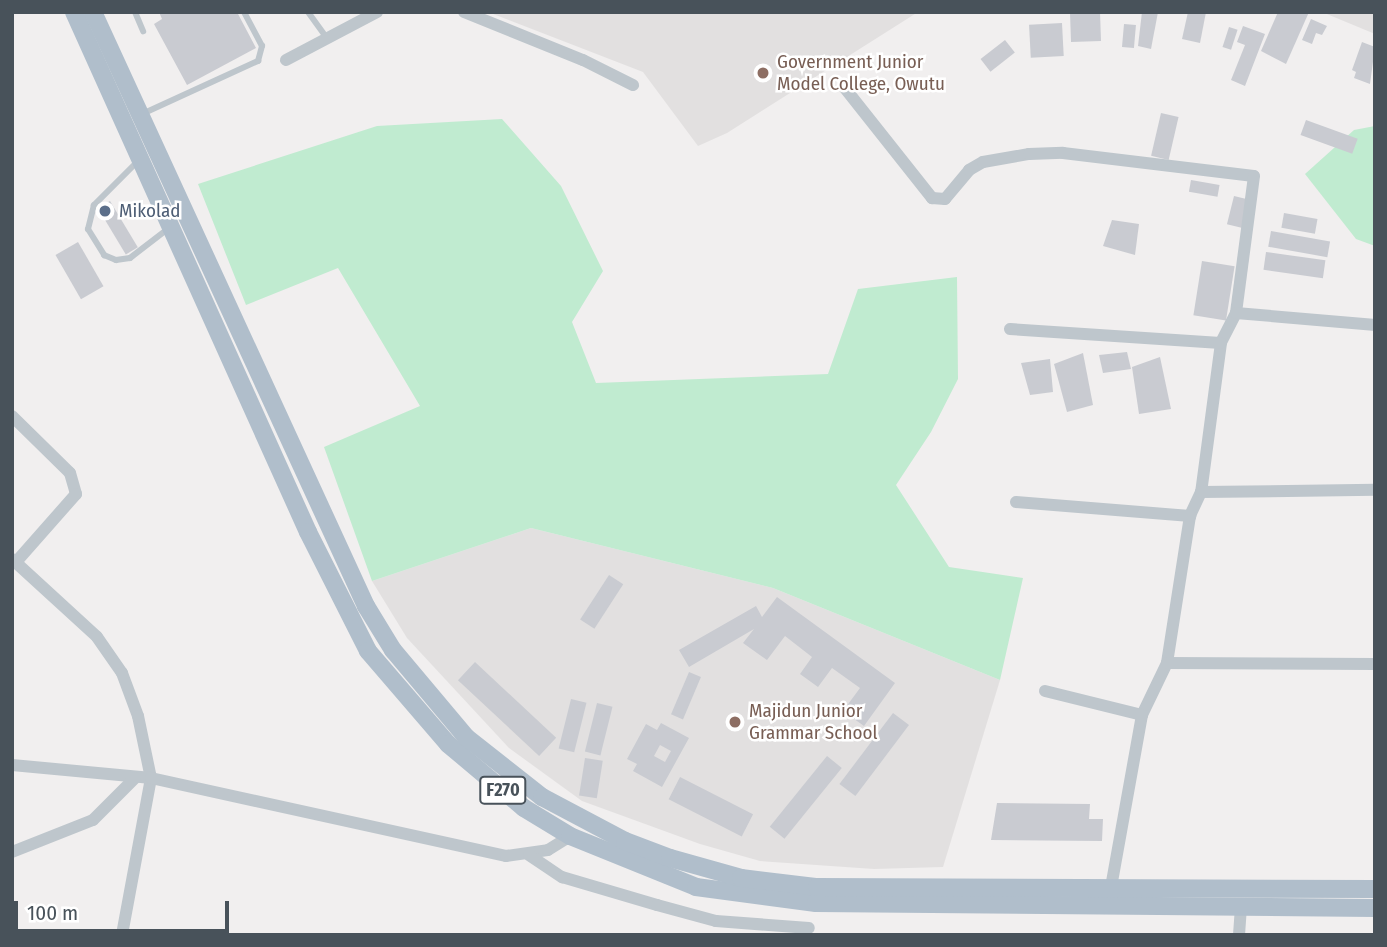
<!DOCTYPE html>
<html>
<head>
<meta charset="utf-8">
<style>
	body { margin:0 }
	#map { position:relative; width:1387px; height:947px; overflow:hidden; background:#f1efef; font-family:"Fira Sans Condensed",sans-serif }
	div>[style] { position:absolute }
	.education>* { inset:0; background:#e2e0e0 }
	.green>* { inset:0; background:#c0ebd0 }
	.building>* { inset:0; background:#c9cbd1; transform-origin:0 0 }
	.service>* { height:6px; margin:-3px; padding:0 3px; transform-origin:3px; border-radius:3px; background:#bec6cc }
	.minor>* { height:12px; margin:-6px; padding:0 6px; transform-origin:6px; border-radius:6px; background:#bec6cc }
	.primary>* { height:18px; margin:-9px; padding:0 9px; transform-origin:9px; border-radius:9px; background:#b0becb }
	.dots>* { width:19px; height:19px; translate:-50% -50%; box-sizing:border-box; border:4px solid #fff; border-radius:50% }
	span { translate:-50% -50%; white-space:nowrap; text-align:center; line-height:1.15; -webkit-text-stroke:5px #fff; paint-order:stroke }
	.shield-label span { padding:2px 5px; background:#fff; border:2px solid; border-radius:5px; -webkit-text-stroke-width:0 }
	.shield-label { font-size:18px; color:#48525a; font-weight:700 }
	.education-label { font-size:19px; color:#785e54 }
	.left { translate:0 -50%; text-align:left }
	.service-label { font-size:19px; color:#4e5e75 }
	.frame { position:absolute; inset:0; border:14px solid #48525a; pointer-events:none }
	.scale { position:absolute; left:14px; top:901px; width:215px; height:32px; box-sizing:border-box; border:4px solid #48525a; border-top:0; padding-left:9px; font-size:21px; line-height:24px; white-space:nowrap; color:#48525a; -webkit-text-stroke:5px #fff; paint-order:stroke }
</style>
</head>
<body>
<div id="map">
	<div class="education">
		<div style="clip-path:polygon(488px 12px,918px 12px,727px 133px,698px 146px,643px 72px)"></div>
		<div style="clip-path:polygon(1322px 12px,1375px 12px,1375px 34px)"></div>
		<div style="clip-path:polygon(531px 528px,773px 588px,1000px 680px,943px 867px,874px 869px,760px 861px,700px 844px,582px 801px,509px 748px,407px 638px,372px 581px)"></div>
	</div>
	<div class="green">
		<div style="clip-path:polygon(502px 119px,561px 186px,603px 271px,572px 322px,596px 383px,828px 374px,858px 289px,957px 277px,958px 379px,931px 432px,896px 485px,949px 567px,1023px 578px,1000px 680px,773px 588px,531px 528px,372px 581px,324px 447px,420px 406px,338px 268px,246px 305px,198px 184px,377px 126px)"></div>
		<div style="clip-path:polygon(1375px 126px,1375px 246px,1356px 239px,1305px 174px,1354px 130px)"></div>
	</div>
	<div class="building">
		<div style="clip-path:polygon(159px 12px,237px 12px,256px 48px,187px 85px,154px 24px,162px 19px)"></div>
		<div style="left:1100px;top:12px;width:29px;height:30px;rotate:88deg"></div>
		<div style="clip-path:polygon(1142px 12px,1158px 12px,1151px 49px,1138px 46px)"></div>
		<div style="clip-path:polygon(1188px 12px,1206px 12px,1200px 43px,1182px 39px)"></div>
		<div style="clip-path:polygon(1278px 12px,1309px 12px,1286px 64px,1261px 51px)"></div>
		<div style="clip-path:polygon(1311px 19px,1327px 26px,1322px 35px,1316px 33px,1312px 44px,1302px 40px)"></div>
		<div style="left:1062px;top:23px;width:33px;height:33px;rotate:87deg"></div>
		<div style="left:1124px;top:24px;width:12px;height:23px;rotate:5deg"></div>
		<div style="clip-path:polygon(1243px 26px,1265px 34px,1245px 86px,1231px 80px,1245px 45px,1237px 42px)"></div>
		<div style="left:1229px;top:27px;width:9px;height:21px;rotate:18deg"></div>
		<div style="left:1005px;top:40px;width:16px;height:31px;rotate:52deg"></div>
		<div style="clip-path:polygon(1362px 42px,1375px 47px,1370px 84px,1354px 78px,1356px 72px,1352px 70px)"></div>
		<div style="left:1161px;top:113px;width:18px;height:44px;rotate:13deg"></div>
		<div style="left:1306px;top:120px;width:55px;height:16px;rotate:20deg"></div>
		<div style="left:1191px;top:180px;width:29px;height:12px;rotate:10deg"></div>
		<div style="left:1234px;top:196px;width:16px;height:29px;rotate:14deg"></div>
		<div style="left:110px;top:201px;width:54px;height:14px;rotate:59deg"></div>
		<div style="left:1284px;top:213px;width:34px;height:15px;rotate:10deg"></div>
		<div style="clip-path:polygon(1112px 220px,1139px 224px,1135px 255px,1103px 246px)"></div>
		<div style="left:1271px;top:231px;width:60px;height:16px;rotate:10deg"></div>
		<div style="left:78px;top:242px;width:51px;height:26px;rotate:60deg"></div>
		<div style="left:1266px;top:252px;width:60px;height:18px;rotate:8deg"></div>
		<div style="left:1202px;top:261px;width:33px;height:55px;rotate:9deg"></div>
		<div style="clip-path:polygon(1127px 352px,1131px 369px,1103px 373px,1099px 355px)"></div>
		<div style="clip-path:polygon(1083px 353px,1093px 405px,1067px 412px,1054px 364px)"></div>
		<div style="clip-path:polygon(1160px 357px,1171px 409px,1139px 414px,1132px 367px)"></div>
		<div style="clip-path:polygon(1050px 359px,1053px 392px,1030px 395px,1021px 363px)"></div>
		<div style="left:609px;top:575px;width:17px;height:53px;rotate:33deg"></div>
		<div style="clip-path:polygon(777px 597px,895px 683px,864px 726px,843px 711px,860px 688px,832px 668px,818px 687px,800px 674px,812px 657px,785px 636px,767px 660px,743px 643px,754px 629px,689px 667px,679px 650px,756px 606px,762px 617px)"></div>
		<div style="left:475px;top:662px;width:111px;height:25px;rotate:43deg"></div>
		<div style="left:689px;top:672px;width:13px;height:46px;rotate:23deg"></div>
		<div style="left:571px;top:699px;width:16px;height:51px;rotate:14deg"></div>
		<div style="left:597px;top:703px;width:16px;height:50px;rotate:14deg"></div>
		<div style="left:893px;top:713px;width:20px;height:89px;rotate:37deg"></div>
		<div style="clip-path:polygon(evenodd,661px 723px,689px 738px,662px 787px,633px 771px,637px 764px,627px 759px,646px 724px,657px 730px,661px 723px,660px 745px,671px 751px,665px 762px,654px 756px,660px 745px)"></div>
		<div style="left:827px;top:756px;width:19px;height:91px;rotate:39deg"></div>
		<div style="left:585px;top:758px;width:18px;height:38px;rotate:9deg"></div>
		<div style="left:680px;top:777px;width:82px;height:25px;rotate:27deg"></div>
		<div style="clip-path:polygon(997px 803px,1090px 804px,1089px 819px,1103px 819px,1102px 841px,991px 840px)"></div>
	</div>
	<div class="service">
		<div style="left:135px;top:12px;width:21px;rotate:67deg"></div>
		<div style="left:308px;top:12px;width:32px;rotate:54deg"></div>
		<div style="left:142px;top:114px;width:128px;rotate:-24.6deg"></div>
		<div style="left:258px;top:61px;width:16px;rotate:-75deg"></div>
		<div style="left:262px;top:46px;width:38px;rotate:-118deg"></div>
		<div style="left:139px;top:160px;width:64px;rotate:135deg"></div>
		<div style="left:94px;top:205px;width:25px;rotate:104deg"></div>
		<div style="left:88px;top:229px;width:31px;rotate:58deg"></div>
		<div style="left:104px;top:255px;width:13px;rotate:23deg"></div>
		<div style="left:116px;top:260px;width:14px;rotate:-8deg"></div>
		<div style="left:130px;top:258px;width:49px;rotate:-37.6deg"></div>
	</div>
	<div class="minor">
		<div style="left:464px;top:12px;width:128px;rotate:22deg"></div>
		<div style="left:583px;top:60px;width:56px;rotate:26.6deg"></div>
		<div style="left:286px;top:60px;width:103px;rotate:-27.8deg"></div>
		<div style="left:844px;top:87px;width:142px;rotate:51.6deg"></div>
		<div style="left:932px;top:198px;width:13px;rotate:4deg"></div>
		<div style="left:945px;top:199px;width:38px;rotate:-50deg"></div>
		<div style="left:969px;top:170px;width:16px;rotate:-30deg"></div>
		<div style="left:983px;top:162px;width:47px;rotate:-9.9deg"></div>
		<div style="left:1029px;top:154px;width:34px;rotate:-2deg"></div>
		<div style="left:1063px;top:153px;width:192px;rotate:6.9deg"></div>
		<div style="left:1254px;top:176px;width:138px;rotate:97.5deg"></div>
		<div style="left:1236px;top:313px;width:34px;rotate:117deg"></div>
		<div style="left:1221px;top:343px;width:150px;rotate:97.6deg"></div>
		<div style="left:1201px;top:492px;width:26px;rotate:115deg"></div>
		<div style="left:1190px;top:516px;width:149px;rotate:98.9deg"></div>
		<div style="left:1167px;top:663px;width:58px;rotate:115.7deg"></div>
		<div style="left:1142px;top:715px;width:176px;rotate:100.2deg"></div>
		<div style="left:1236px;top:313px;width:140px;rotate:4.9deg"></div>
		<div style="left:1010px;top:329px;width:211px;rotate:3.8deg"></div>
		<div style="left:12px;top:416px;width:81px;rotate:44.5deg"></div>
		<div style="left:70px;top:473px;width:22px;rotate:74deg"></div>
		<div style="left:76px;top:494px;width:91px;rotate:131.4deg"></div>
		<div style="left:1201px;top:492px;width:174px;rotate:-0.7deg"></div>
		<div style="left:1016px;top:502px;width:175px;rotate:4.6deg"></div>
		<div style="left:12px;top:559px;width:115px;rotate:42.5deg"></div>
		<div style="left:97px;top:637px;width:44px;rotate:55.2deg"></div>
		<div style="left:122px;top:673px;width:46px;rotate:69.6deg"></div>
		<div style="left:138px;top:716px;width:63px;rotate:78.2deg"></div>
		<div style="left:151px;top:778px;width:160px;rotate:100.5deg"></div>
		<div style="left:1167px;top:663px;width:208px;rotate:0.3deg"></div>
		<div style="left:1045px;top:691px;width:100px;rotate:13.9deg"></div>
		<div style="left:12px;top:765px;width:140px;rotate:5.3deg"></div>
		<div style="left:151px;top:778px;width:363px;rotate:12.4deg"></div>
		<div style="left:506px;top:856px;width:42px;rotate:-8.1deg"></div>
		<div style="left:548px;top:850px;width:26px;rotate:-32deg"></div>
		<div style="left:12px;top:852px;width:87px;rotate:-21.6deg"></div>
		<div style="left:93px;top:820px;width:59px;rotate:-45deg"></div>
		<div style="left:529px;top:855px;width:40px;rotate:34deg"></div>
		<div style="left:562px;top:877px;width:99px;rotate:16.4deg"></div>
		<div style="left:657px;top:905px;width:61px;rotate:15.2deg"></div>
		<div style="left:716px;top:921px;width:93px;rotate:4.3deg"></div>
		<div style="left:1239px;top:935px;width:28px;rotate:-86deg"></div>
	</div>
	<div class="primary">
		<div style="left:74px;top:12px;width:570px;rotate:65.77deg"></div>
		<div style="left:308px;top:532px;width:133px;rotate:63.2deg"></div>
		<div style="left:368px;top:651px;width:123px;rotate:49.3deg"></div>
		<div style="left:448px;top:744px;width:99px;rotate:40.1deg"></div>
		<div style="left:524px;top:808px;width:54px;rotate:31.3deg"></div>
		<div style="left:570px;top:836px;width:136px;rotate:22deg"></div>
		<div style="left:696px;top:887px;width:121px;rotate:7.6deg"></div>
		<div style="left:816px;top:903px;width:559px;rotate:0.51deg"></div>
		<div style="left:93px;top:12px;width:654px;rotate:65.32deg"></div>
		<div style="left:366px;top:606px;width:52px;rotate:58.5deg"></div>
		<div style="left:393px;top:650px;width:114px;rotate:50deg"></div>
		<div style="left:466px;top:737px;width:97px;rotate:38.3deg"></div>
		<div style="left:542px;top:797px;width:94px;rotate:27.9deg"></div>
		<div style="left:625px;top:841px;width:48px;rotate:20.7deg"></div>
		<div style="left:670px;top:858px;width:74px;rotate:15.7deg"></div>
		<div style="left:741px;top:878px;width:77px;rotate:6.8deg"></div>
		<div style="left:817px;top:887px;width:558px;rotate:0.21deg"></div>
	</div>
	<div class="dots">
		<div style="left:763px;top:73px;background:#8d6e63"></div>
		<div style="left:105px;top:211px;background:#5c6f8a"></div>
		<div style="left:735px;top:722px;background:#8d6e63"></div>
	</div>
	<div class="shield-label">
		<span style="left:503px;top:790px">F270</span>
	</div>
	<div class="education-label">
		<span class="left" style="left:777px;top:73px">Government Junior<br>Model College, Owutu</span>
		<span class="left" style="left:749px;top:722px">Majidun Junior<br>Grammar School</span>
	</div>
	<div class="service-label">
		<span class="left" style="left:119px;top:211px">Mikolad</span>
	</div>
	<div class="frame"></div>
	<div class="scale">100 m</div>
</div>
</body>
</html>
